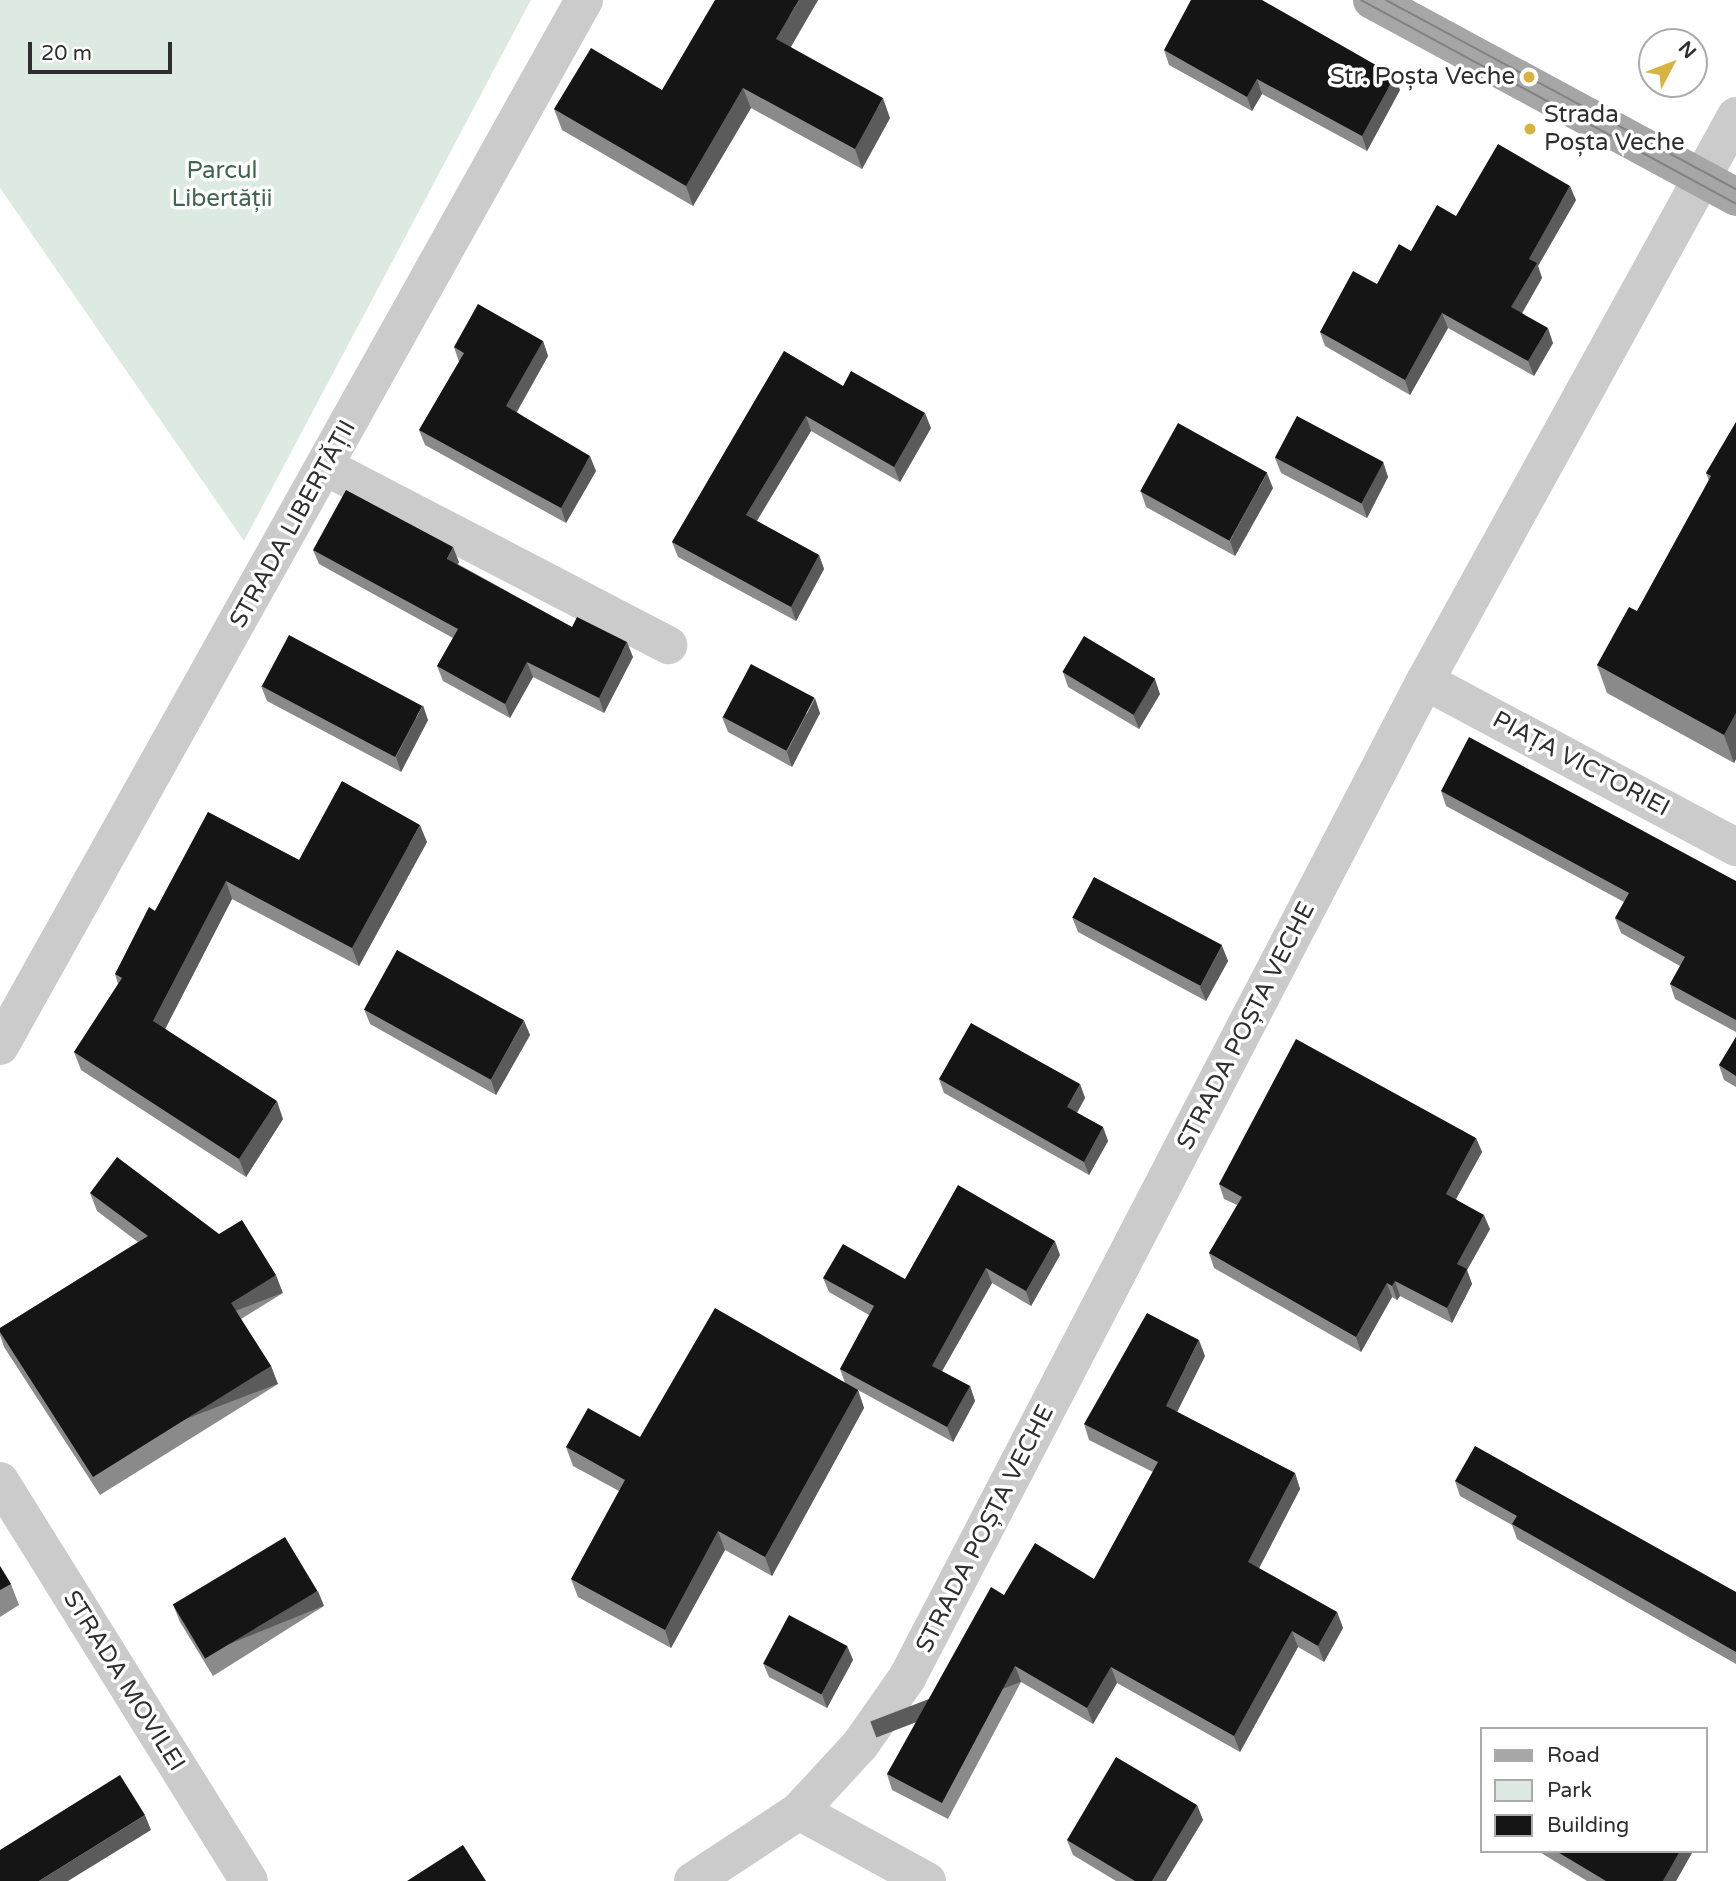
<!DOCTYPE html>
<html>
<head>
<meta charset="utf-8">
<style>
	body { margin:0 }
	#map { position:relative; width:1736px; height:1881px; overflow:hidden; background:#fff; font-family:"Varela Round",sans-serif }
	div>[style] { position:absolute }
	.green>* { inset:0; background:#ddeae1 }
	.minor>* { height:38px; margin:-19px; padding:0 19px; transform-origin:19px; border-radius:19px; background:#cbcbcb }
	.major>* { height:38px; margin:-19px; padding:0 19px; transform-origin:19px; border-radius:19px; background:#a6a6a6 }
	.tram>* { height:2px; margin:-1px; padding:0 1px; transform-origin:1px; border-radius:1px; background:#838383 }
	.wall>* { inset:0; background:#8a8a8a }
	.shaded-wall>* { inset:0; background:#5b5b5b; transform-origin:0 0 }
	.building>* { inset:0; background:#151515; transform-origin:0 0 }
	.dots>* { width:19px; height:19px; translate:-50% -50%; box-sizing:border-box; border:4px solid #fff; border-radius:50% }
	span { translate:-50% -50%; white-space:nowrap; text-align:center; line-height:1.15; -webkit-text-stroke:7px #fff; paint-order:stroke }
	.poi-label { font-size:24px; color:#2e2e2e }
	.right { translate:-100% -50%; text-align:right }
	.left { translate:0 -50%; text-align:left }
	.park-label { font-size:24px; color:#3f664e }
	.street-label { font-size:24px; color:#2e2e2e }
	.legend { position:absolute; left:1480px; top:1727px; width:228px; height:126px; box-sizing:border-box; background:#fff; border:2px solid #ababab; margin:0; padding:9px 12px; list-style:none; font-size:21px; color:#2e2e2e }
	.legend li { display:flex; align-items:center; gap:14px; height:35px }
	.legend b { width:35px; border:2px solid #ababab }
	.north { position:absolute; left:1638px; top:28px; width:70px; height:70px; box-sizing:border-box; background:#fff; border:2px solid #ababab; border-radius:50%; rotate:48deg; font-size:19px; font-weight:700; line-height:28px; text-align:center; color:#2e2e2e }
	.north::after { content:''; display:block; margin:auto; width:24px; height:32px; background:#d6b43f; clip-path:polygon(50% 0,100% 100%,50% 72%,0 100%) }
	.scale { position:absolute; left:28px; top:42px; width:144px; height:32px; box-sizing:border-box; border:4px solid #2e2e2e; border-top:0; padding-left:9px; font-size:21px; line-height:24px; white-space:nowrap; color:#2e2e2e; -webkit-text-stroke:5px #fff; paint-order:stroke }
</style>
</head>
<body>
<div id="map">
	<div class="green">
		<div style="clip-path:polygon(0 0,531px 0,244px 541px,0 188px)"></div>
	</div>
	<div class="minor">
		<div style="left:326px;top:467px;width:386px;rotate:27.5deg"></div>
		<div style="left:1425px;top:681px;width:353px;rotate:28.1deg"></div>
		<div style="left:0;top:1046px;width:1198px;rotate:-60.82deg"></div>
		<div style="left:0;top:1481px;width:471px;rotate:58.1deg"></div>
		<div style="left:799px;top:1811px;width:146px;rotate:28.7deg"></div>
		<div style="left:693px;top:1881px;width:127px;rotate:-33.4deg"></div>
		<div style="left:799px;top:1811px;width:90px;rotate:-47.3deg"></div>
		<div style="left:860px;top:1745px;width:82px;rotate:-55deg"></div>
		<div style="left:907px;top:1678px;width:1124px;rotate:-62.55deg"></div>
		<div style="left:1425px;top:681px;width:645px;rotate:-61.17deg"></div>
	</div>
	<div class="major">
		<div style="left:1372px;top:0;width:414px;rotate:28.4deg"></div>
	</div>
	<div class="tram">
		<div style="left:1361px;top:0;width:427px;rotate:28.5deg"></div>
		<div style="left:1386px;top:0;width:398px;rotate:28.4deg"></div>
	</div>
	<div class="wall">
		<div style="clip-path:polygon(818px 0,791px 47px,890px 118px,862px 169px,751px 108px,693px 206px,562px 130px,554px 109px,662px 90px)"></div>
		<div style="clip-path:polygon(1164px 50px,1400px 90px,1367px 151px,1262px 94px,1252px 111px,1169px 65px)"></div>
		<div style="clip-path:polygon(1576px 200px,1538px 266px,1542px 278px,1522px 313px,1553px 343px,1534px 376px,1448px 328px,1410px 395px,1325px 346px,1320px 332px,1377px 284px,1411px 251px,1456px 216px)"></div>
		<div style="clip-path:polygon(543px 341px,548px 356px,517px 412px,596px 471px,566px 523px,425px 445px,419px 430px,459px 362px,454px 347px)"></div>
		<div style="clip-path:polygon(784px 351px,843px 386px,931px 428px,900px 482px,811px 431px,757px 521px,819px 555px,824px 569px,796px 621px,678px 557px,672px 542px)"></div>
		<div style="clip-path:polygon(1736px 422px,1736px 759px,1734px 763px,1607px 693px,1597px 665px,1637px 611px,1709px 481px,1706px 473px)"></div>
		<div style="clip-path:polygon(1275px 458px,1383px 462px,1388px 477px,1367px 518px,1281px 473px)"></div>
		<div style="clip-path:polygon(1273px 488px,1235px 556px,1146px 507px,1141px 492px)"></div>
		<div style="clip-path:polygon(313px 550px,459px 562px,458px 564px,572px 627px,633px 657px,604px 713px,533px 677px,510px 718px,443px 681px,437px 666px,453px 638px,319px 564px)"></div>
		<div style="clip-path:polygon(1063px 672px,1160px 694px,1139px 729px,1068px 687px)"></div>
		<div style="clip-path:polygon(261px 686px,428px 720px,401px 772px,267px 701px)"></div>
		<div style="clip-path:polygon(820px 713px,792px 767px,728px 732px,722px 717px)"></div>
		<div style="clip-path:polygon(1441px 791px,1736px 881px,1736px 1032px,1675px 999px,1670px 984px,1680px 966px,1621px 933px,1615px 918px,1624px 902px,1446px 806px)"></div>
		<div style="clip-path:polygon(208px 812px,299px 860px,427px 842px,359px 966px,232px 899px,165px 1029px,283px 1119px,246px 1177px,81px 1070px,74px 1052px,118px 984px,115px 974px,155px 911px)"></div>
		<div style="clip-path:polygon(1072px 917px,1222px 946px,1228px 961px,1206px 1001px,1078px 932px)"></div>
		<div style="clip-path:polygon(364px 1009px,524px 1021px,530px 1035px,496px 1095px,370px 1024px)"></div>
		<div style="clip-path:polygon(1736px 1037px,1736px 1087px,1724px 1080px,1719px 1065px)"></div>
		<div style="clip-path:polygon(939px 1079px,1080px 1084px,1085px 1098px,1077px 1113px,1103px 1127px,1108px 1141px,1089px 1175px,944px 1093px)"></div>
		<div style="clip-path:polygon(1476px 1138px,1482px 1152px,1456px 1199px,1490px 1229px,1467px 1270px,1472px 1284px,1452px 1323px,1400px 1296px,1397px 1300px,1392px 1297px,1361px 1352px,1214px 1268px,1209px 1253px,1237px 1205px,1224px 1199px,1219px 1184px)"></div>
		<div style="clip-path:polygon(90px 1193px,283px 1293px,241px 1319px,271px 1366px,278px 1384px,100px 1495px,4px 1347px,0 1335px,0 1328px,138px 1242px,97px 1211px)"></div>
		<div style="clip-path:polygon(1060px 1255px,1031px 1306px,992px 1283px,942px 1371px,970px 1386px,975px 1401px,953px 1442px,858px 1390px,864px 1408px,772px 1576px,725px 1550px,671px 1648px,578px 1597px,571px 1579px,619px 1491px,573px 1466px,566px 1447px,640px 1437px,845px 1383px,840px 1369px,869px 1315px,829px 1292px,823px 1278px,905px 1279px)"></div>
		<div style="clip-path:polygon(1205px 1356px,1177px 1412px,1295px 1473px,1300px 1489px,1259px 1568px,1337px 1612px,1343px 1628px,1324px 1662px,1298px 1647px,1240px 1752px,1117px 1683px,1093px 1724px,1021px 1682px,948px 1819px,892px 1790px,887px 1774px,1004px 1595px,1094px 1579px,1153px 1472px,1089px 1440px,1084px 1424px)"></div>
		<div style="clip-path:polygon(1455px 1481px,1736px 1592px,1736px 1664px,1517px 1539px,1512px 1525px,1460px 1496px)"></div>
		<div style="clip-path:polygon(0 1566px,11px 1584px,19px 1605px,0 1617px)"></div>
		<div style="clip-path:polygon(324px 1606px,213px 1676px,180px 1622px,174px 1607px)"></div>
		<div style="clip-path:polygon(847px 1646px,853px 1660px,827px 1708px,769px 1677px,763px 1663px)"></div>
		<div style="clip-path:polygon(1197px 1805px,1203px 1820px,1166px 1881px,1116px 1881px,1073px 1855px,1067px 1840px)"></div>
		<div style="clip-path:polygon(1538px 1851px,1693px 1851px,1676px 1881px,1587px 1881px)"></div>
	</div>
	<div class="shaded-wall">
		<div style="clip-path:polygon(799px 0,818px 0,783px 60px,776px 39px)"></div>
		<div style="clip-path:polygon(1395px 76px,1400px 90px,1367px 151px,1362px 136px)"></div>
		<div style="clip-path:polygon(1257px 79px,1262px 94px,1252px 111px,1247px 97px)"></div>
		<div style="clip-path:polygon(743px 88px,751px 108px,693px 206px,686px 186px)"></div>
		<div style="clip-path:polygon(883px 98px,890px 118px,862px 169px,855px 149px)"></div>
		<div style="clip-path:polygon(1570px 186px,1576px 200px,1538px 266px,1542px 278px,1517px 322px,1511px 307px,1529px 259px)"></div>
		<div style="clip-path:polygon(1442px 313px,1448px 328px,1410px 395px,1405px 380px)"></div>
		<div style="clip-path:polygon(1548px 328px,1553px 343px,1534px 376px,1528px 361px)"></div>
		<div style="clip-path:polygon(543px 341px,548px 356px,512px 420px,506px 406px)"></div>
		<div style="clip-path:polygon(925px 413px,931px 428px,900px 482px,894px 467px)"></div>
		<div style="clip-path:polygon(806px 416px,811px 431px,751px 530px,746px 515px)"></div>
		<div style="clip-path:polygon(590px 456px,596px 471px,566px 523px,561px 508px)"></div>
		<div style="clip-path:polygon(1383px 462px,1388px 477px,1367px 518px,1362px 503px)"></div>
		<div style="clip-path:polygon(1267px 473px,1273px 488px,1235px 556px,1230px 541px)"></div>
		<div style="clip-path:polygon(453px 547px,459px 562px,453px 573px,447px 559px)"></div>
		<div style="clip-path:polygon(819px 555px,824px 569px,796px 621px,791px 607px)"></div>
		<div style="clip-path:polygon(627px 642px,633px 657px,604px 713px,599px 698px)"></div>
		<div style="clip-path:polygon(527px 662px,533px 677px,510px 718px,505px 704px)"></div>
		<div style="clip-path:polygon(1155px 679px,1160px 694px,1139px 729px,1133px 714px)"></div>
		<div style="clip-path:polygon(815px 698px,820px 713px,792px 767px,787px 752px)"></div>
		<div style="clip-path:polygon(423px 705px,428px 720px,401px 772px,396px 757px)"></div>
		<div style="clip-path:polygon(1736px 713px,1736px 759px,1734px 763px,1724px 735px)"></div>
		<div style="clip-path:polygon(420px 825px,427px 842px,359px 966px,352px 948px)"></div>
		<div style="clip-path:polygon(226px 881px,232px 899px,160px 1039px,153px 1021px)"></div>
		<div style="clip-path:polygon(1222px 946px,1228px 961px,1206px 1001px,1200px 987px)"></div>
		<div style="clip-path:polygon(524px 1021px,530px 1035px,496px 1095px,491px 1080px)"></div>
		<div style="clip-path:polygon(1080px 1084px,1085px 1098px,1072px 1121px,1067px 1107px)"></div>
		<div style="clip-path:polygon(277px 1101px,283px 1119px,246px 1177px,239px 1159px)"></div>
		<div style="clip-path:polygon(1103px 1127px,1108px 1141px,1089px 1175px,1084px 1162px)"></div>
		<div style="clip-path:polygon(1476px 1138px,1482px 1152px,1451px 1208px,1446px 1194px)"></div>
		<div style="clip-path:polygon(1484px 1215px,1490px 1229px,1467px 1270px,1472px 1284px,1452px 1323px,1447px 1308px,1457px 1264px)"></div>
		<div style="clip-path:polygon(1055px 1241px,1060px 1255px,1031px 1306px,1026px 1291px)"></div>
		<div style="clip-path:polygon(986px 1268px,992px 1283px,937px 1380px,932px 1366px)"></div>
		<div style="left:276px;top:1275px;width:19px;height:53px;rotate:69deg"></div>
		<div style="clip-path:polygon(1395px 1281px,1400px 1296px,1397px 1300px,1392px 1286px)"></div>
		<div style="clip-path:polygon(1387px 1283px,1392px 1297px,1361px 1352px,1356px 1337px)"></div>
		<div style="clip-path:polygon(1199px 1340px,1205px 1356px,1172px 1422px,1166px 1406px)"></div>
		<div style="left:271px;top:1366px;width:19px;height:210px;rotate:69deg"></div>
		<div style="clip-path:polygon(970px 1386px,975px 1401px,953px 1442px,947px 1427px)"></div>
		<div style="clip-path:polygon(858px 1390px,864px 1408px,772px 1576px,765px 1557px)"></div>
		<div style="clip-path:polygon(1295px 1473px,1300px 1489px,1254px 1578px,1248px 1562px)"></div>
		<div style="clip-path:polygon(718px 1531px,725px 1550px,671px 1648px,665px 1630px)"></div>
		<div style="left:318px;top:1591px;width:16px;height:130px;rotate:68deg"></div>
		<div style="clip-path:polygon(1337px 1612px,1343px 1628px,1324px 1662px,1318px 1646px)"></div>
		<div style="clip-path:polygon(1292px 1631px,1298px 1647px,1240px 1752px,1234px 1736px)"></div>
		<div style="clip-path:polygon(847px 1646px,853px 1660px,827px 1708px,822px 1694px)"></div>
		<div style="left:1015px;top:1666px;width:17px;height:155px;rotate:69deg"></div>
		<div style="clip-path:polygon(1111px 1667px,1117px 1683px,1093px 1724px,1087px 1708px)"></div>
		<div style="clip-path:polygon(1197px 1805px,1203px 1820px,1166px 1881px,1152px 1881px)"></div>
		<div style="clip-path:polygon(145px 1815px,151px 1830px,68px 1881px,39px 1881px)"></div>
		<div style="clip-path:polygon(1680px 1851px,1693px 1851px,1676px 1881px,1663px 1881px)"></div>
	</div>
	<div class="building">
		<div style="clip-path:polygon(715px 0,799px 0,776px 39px,883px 98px,855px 149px,743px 88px,686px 186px,554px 109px,591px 48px,662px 90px)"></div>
		<div style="clip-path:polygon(1191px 0,1262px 0,1395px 76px,1362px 136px,1257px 79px,1247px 97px,1164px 50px)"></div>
		<div style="clip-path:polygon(1498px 144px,1570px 186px,1529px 259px,1537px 263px,1511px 307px,1548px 328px,1528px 361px,1442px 313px,1405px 380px,1320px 332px,1353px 271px,1377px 284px,1399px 244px,1411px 251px,1437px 205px,1456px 216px)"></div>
		<div style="clip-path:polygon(478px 304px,543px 341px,506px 406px,590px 456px,561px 508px,419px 430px,464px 353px,454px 347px)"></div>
		<div style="clip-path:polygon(784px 351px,843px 386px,851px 371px,925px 413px,894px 467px,806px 416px,746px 515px,819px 555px,791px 607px,672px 542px)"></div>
		<div style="left:1297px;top:416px;width:98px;height:47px;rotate:28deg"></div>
		<div style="clip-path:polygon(1736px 422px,1736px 713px,1724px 735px,1597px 665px,1629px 607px,1637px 611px,1711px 476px,1706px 473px)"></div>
		<div style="left:1178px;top:423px;width:102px;height:78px;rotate:29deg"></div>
		<div style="clip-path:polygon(346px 490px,453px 547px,447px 559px,572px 627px,577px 617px,627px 642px,599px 698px,527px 662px,505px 704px,437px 666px,458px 629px,313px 550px)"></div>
		<div style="left:289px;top:635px;width:151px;height:58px;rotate:28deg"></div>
		<div style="left:1084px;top:636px;width:83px;height:42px;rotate:31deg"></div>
		<div style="left:751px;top:664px;width:72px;height:60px;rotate:28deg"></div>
		<div style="clip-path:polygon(1469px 737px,1736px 881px,1736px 1020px,1670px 984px,1685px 957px,1615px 918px,1629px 893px,1441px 791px)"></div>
		<div style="clip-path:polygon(342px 781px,420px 825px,352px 948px,226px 881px,153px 1021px,277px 1101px,239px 1159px,74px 1052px,122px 978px,115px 974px,149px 907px,155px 911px,208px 812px,299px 860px)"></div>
		<div style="left:1094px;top:877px;width:145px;height:46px;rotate:28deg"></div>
		<div style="left:397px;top:950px;width:145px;height:68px;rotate:29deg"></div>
		<div style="clip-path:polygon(971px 1023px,1080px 1084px,1067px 1107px,1103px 1127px,1084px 1162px,939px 1079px)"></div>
		<div style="clip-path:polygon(1736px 1037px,1736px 1076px,1719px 1065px)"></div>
		<div style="clip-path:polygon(1296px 1039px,1476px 1138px,1446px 1194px,1484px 1215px,1457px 1264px,1467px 1269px,1447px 1308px,1395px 1281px,1392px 1286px,1387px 1283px,1356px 1337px,1209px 1253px,1242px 1197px,1219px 1184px)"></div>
		<div style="clip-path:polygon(117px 1157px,219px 1234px,242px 1220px,276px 1275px,231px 1303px,271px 1366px,93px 1477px,0 1332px,0 1328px,148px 1236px,90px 1193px)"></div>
		<div style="clip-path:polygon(958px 1185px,1055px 1241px,1026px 1291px,986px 1268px,932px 1366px,970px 1386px,947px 1427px,840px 1369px,874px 1306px,823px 1278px,843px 1244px,905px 1279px)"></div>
		<div style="clip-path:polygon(715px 1308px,858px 1390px,765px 1557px,718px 1531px,665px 1630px,571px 1579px,625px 1480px,566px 1447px,588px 1408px,640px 1437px)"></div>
		<div style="clip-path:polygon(1147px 1313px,1199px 1340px,1166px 1406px,1295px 1473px,1248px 1562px,1337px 1612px,1318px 1646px,1292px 1631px,1234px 1736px,1111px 1667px,1087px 1708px,1015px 1666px,942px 1803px,887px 1774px,991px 1587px,1004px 1595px,1035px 1543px,1094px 1579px,1158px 1462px,1084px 1424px)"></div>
		<div style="clip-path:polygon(1475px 1446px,1736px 1592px,1736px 1652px,1512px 1524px,1517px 1516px,1455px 1481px)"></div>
		<div style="left:285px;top:1537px;width:63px;height:131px;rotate:59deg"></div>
		<div style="clip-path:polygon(0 1566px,11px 1584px,0 1590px)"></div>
		<div style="left:789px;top:1615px;width:66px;height:55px;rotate:28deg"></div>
		<div style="clip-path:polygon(1116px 1757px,1197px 1805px,1152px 1881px,1135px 1881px,1067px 1840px)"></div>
		<div style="clip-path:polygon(120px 1775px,145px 1815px,39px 1881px,0 1881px,0 1850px)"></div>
		<div style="clip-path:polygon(463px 1845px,486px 1881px,407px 1881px)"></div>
		<div style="clip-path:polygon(1556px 1851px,1680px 1851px,1663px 1881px,1606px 1881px)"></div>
	</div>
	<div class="dots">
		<div style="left:1529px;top:77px;background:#d6b43f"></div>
		<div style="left:1530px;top:129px;background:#d6b43f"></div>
	</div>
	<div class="poi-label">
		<span class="right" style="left:1515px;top:77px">Str. Poșta Veche</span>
		<span class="left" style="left:1544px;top:129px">Strada<br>Poșta Veche</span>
	</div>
	<div class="park-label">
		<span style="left:222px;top:185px">Parcul<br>Libertății</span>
	</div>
	<div class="street-label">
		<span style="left:293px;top:524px;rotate:-61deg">STRADA LIBERTĂȚII</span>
		<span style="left:1581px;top:764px;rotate:28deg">PIAȚA VICTORIEI</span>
		<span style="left:1246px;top:1026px;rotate:-63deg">STRADA POȘTA VECHE</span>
		<span style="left:985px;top:1529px;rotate:-63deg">STRADA POȘTA VECHE</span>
		<span style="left:124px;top:1681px;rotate:58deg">STRADA MOVILEI</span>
	</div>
	<ul class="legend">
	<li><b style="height:9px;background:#a6a6a6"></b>Road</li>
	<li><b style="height:19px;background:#ddeae1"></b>Park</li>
	<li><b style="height:19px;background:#151515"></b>Building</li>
	</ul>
	<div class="north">N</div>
	<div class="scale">20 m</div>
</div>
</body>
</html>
